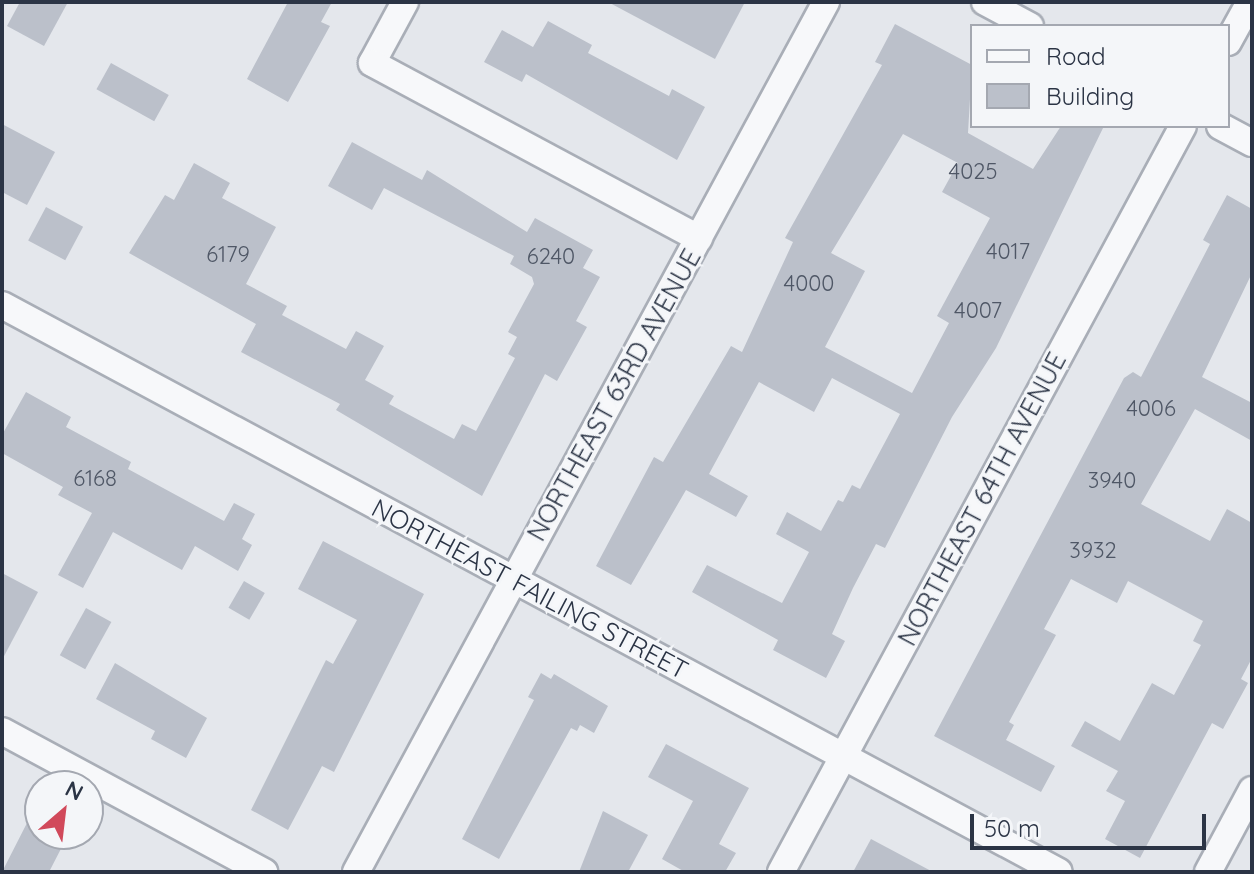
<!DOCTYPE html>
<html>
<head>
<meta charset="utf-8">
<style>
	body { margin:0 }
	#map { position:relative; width:1254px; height:874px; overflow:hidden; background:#e4e7ec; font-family:Quicksand,sans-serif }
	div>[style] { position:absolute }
	.building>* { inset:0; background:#bbc0ca; transform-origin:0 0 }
	.roads { filter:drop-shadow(2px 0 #a9aeb7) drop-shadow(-2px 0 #a9aeb7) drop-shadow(0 2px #a9aeb7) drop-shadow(0 -2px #a9aeb7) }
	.minor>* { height:26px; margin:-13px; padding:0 13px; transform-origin:13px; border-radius:13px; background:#f7f8fa }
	span { translate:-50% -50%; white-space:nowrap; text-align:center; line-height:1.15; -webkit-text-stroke:6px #f4f6f9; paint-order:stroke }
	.number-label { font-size:22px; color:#4f5766 }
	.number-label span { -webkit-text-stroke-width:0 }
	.street-label { font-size:26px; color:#2b3445 }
	.frame { position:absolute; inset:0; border:4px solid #2b3445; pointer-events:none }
	.legend { position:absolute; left:970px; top:24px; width:260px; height:104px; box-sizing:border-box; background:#f4f6f9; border:2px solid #a4a8b1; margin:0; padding:10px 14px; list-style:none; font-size:24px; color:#2b3445 }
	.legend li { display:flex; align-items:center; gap:16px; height:40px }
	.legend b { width:40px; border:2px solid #a4a8b1 }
	.north { position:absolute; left:24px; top:770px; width:80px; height:80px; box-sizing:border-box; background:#f4f6f9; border:2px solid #a4a8b1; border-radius:50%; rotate:28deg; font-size:22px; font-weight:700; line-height:32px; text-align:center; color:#2b3445 }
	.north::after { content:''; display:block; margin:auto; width:28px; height:36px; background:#d1495b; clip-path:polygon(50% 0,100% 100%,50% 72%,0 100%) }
	.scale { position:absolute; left:970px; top:814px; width:236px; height:36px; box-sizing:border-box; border:4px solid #2b3445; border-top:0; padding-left:10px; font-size:24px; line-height:28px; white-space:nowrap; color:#2b3445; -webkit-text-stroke:6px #f4f6f9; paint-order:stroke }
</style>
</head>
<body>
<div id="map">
	<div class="building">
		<div style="clip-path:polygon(20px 2px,68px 2px,44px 46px,7px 26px)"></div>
		<div style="clip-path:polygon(288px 2px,332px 2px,321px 22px,330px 26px,288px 102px,247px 79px)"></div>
		<div style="clip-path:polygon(608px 2px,745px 2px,715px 59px)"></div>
		<div style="clip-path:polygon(548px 21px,592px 45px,588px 53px,669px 96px,672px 89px,705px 107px,677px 160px,526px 74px,522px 82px,484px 62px,502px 30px,533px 47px)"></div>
		<div style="clip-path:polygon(evenodd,895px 24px,972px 65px,968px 133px,1033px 169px,1061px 126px,1104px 126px,996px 348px,952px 417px,885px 548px,876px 544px,853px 588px,832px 634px,845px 641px,826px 678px,773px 650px,778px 640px,692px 592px,707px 565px,782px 603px,809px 552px,776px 534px,787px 512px,821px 531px,838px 500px,843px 502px,852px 485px,860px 489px,900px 414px,832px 378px,814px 412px,759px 382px,709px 474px,748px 496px,736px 517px,686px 490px,631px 585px,596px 566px,654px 457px,663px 462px,731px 346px,742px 352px,793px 242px,785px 238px,882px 65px,875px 62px,895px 24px,903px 134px,958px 163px,942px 192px,990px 218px,937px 316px,949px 323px,912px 393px,825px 347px,865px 271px,831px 253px,903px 134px)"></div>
		<div style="left:111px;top:63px;width:66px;height:30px;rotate:29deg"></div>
		<div style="clip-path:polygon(2px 124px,55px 152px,27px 205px,2px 192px)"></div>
		<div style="clip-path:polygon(352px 142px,422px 180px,427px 170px,527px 232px,535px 218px,593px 250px,583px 268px,600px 277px,576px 321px,587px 327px,557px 381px,545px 374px,482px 496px,336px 410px,340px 404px,241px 352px,256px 324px,129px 253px,165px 195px,174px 200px,194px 163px,230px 183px,222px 198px,276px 227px,246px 284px,287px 306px,282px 315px,346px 349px,356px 331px,384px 346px,365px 380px,394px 396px,389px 404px,454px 439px,462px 424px,476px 431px,515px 358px,508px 354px,517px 337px,508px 332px,534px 284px,532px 277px,510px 264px,514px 256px,384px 188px,372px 210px,328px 186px)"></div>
		<div style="clip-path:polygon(1227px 195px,1252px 209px,1252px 273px,1202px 377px,1252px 403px,1252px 441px,1195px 409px,1141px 504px,1210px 541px,1227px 509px,1252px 523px,1252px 658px,1241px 679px,1248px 683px,1223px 729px,1212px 723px,1140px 858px,1105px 839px,1125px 801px,1106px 791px,1118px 771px,1071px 746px,1085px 721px,1120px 741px,1152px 683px,1174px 695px,1201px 645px,1193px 641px,1203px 621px,1128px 581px,1117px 603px,1071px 579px,1044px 629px,1056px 635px,1009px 722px,1014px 725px,1006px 740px,1055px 766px,1041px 792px,934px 736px,1124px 378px,1133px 372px,1141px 377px,1210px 244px,1203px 240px)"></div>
		<div style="left:46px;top:207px;width:42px;height:38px;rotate:28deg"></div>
		<div style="clip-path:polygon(26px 392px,71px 417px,66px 427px,131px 462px,128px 469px,224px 521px,234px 503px,255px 514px,242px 539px,252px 545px,238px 571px,195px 546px,182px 570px,113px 532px,83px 588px,58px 575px,92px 513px,58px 495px,63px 487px,2px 453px,2px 435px)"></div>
		<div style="clip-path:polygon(323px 541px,424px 594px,334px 772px,322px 766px,288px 830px,251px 810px,326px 660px,333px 664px,357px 620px,298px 589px)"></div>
		<div style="clip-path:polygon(2px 573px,38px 592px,2px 660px)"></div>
		<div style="left:244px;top:581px;width:24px;height:31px;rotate:30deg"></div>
		<div style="left:86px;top:608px;width:29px;height:54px;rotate:29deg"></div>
		<div style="clip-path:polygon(115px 663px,207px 718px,186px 758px,151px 739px,155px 731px,96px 699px)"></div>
		<div style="clip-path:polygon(541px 673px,551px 679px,554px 674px,608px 706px,594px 733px,580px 725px,577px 731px,571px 728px,499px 859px,462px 839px,534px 700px,528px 697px)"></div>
		<div style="clip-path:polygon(666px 744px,749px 788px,719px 844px,736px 853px,725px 872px,685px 872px,662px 859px,693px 801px,648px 777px)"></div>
		<div style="clip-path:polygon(603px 811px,648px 835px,628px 872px,579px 872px)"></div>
		<div style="clip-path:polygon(28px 821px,40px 834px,65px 841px,49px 872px,2px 872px)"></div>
		<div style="clip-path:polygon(871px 839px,933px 872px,853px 872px)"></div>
	</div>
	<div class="roads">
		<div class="minor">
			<div style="left:405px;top:2px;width:69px;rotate:118.4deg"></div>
			<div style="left:372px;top:63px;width:371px;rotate:28.2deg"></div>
			<div style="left:985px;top:2px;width:51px;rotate:28.1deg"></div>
			<div style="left:1228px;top:42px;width:46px;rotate:-61.2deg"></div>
			<div style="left:1220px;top:126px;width:36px;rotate:28deg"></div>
			<div style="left:2px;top:305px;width:1199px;rotate:28.21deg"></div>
			<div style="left:2px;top:731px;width:298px;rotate:28.3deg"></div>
			<div style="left:356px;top:872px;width:989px;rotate:-61.62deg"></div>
			<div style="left:781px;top:872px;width:847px;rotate:-61.68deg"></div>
			<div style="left:1208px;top:872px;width:93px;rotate:-61.8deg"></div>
		</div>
	</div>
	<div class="number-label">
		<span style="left:973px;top:172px">4025</span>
		<span style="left:1008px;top:252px">4017</span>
		<span style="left:228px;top:255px">6179</span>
		<span style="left:551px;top:257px">6240</span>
		<span style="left:809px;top:284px">4000</span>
		<span style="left:978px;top:311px">4007</span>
		<span style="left:1151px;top:409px">4006</span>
		<span style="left:95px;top:479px">6168</span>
		<span style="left:1112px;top:481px">3940</span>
		<span style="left:1093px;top:551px">3932</span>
	</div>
	<div class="street-label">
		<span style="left:614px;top:395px;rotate:-61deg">NORTHEAST 63RD AVENUE</span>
		<span style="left:982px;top:499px;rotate:-62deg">NORTHEAST 64TH AVENUE</span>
		<span style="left:530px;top:589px;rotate:28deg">NORTHEAST FAILING STREET</span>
	</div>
	<div class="frame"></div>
	<ul class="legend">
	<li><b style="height:10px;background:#f7f8fa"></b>Road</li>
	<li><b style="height:22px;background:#bbc0ca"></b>Building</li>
	</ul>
	<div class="north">N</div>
	<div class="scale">50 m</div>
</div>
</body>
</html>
